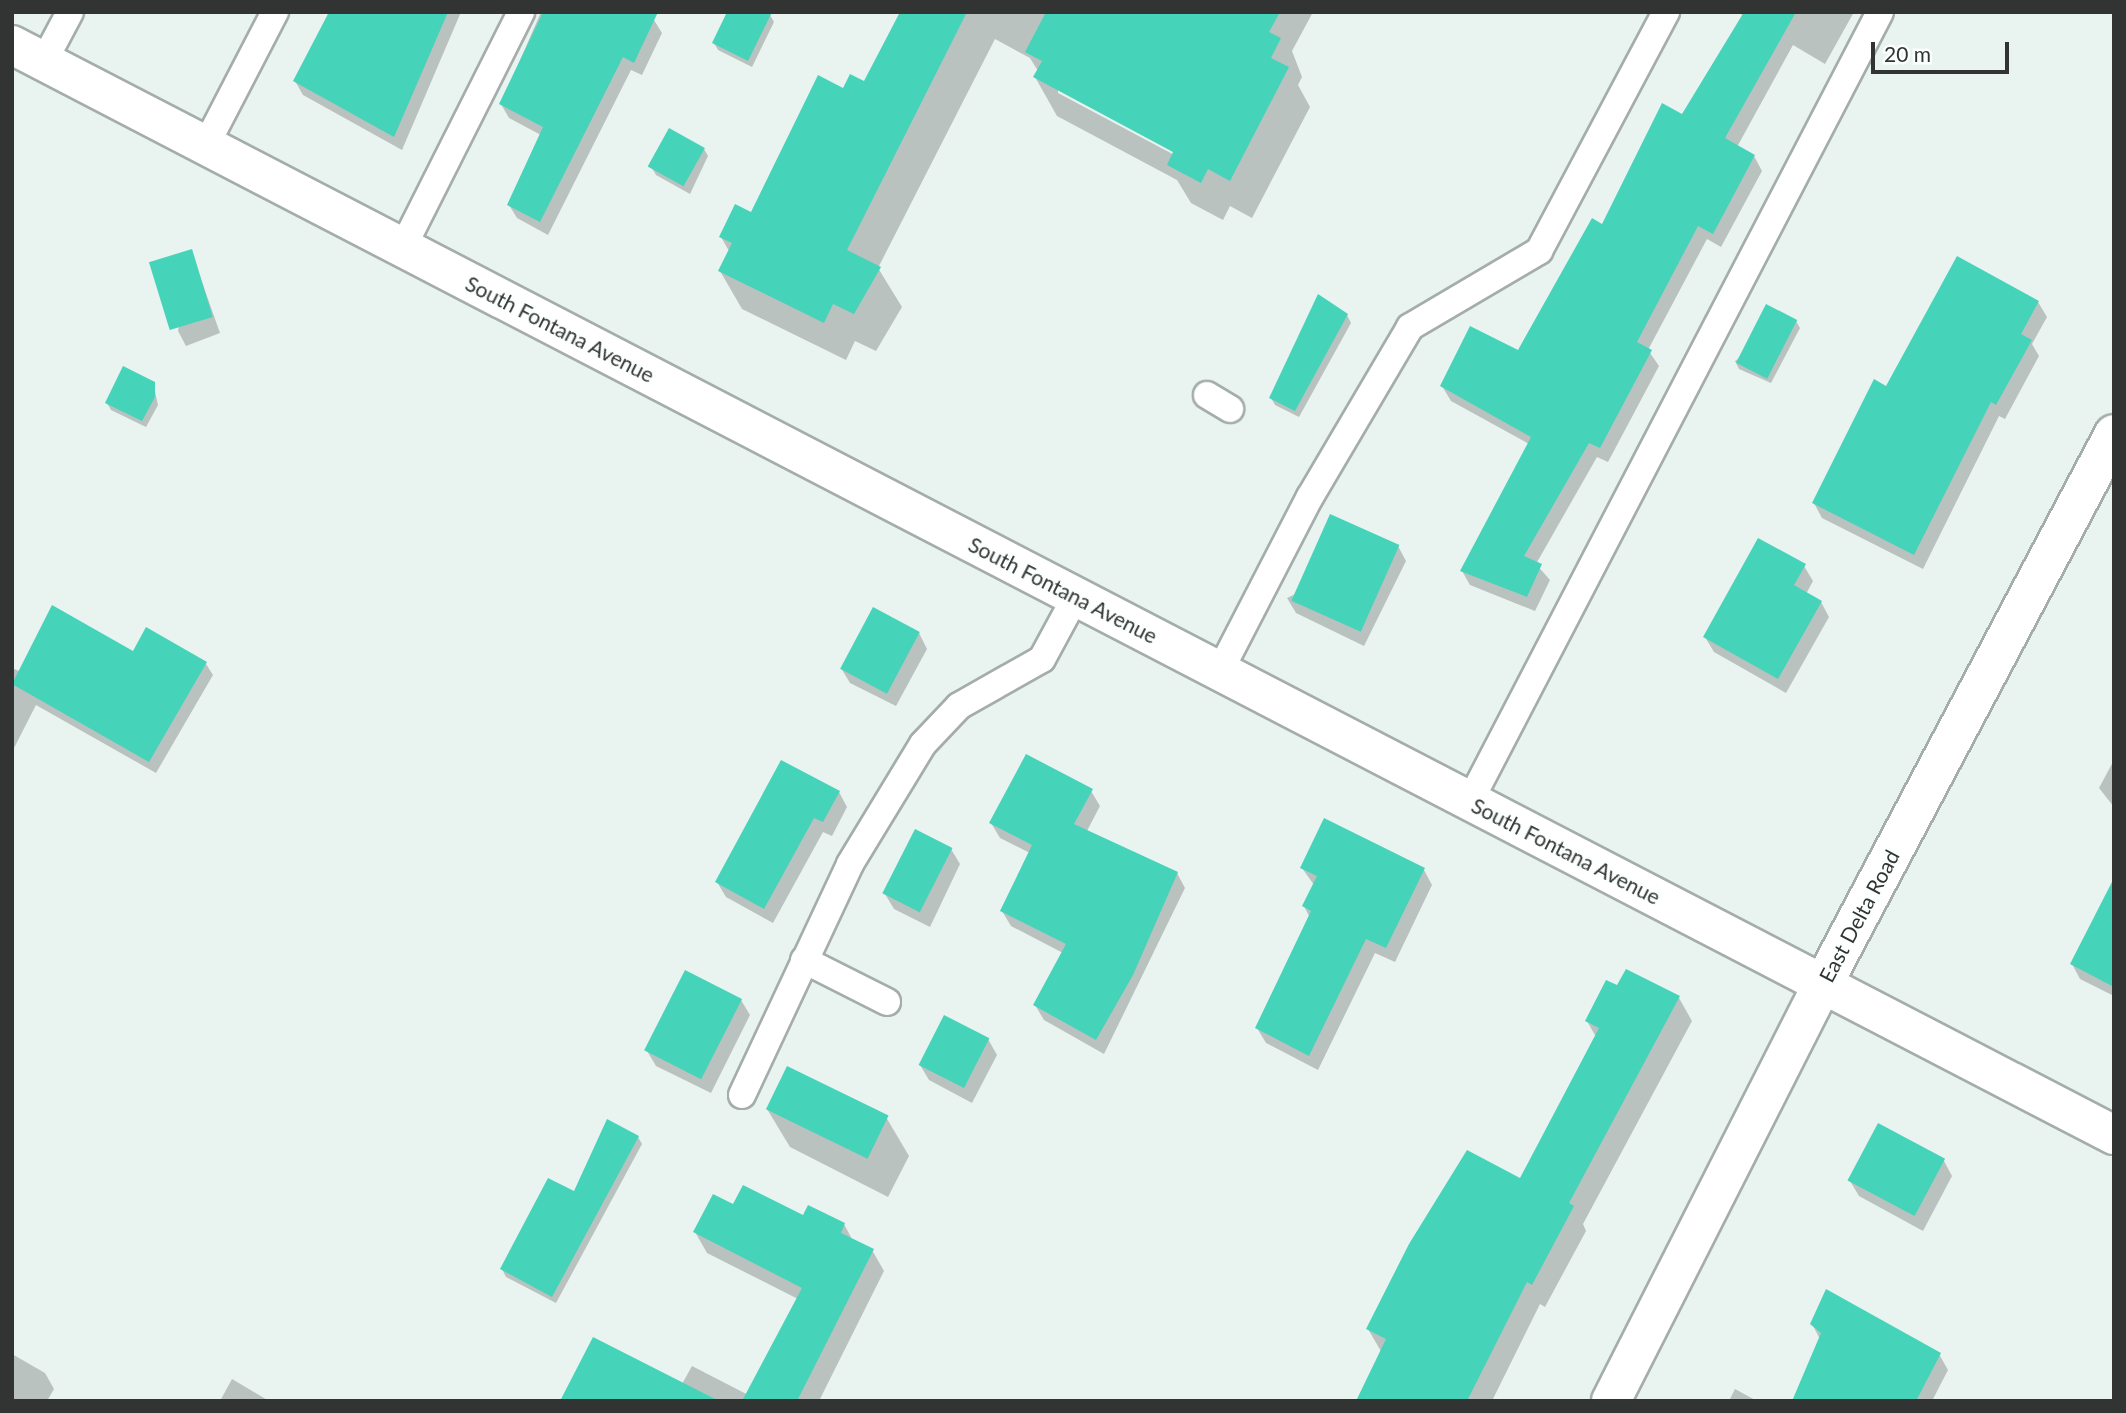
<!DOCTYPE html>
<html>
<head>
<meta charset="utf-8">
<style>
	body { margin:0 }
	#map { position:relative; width:2126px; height:1413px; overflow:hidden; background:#e9f3f0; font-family:Lato,sans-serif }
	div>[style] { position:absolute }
	.shadow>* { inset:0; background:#0003 }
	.building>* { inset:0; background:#45d3b9; transform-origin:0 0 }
	.roads { filter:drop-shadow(2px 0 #a4adab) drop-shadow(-2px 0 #a4adab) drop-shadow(0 2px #a4adab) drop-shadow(0 -2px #a4adab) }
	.lane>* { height:26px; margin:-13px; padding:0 13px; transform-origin:13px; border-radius:13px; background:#fff }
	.street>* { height:38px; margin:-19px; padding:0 19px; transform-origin:19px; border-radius:19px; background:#fff }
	span { translate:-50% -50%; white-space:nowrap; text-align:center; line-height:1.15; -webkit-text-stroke:5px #fbfffe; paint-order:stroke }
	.street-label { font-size:21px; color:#313433 }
	.frame { position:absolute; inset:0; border:14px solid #313433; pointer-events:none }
	.scale { position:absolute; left:1871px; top:42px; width:138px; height:32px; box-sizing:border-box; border:4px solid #313433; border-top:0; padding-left:9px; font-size:21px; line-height:24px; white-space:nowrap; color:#313433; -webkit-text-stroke:5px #fbfffe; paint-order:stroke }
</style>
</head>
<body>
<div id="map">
	<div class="shadow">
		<div style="clip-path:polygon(331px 12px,461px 12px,402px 150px,303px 95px,295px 81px)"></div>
		<div style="clip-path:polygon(541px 12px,640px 12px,654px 20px,662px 33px,642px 75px,631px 70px,548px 235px,517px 218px,509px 205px,541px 135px,509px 118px,501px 104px)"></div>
		<div style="clip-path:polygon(evenodd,902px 12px,1313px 12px,1292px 51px,1302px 77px,1298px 85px,1310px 107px,1252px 218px,1230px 206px,1223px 220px,1191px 203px,1177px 180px,1057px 116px,1035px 77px,1038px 71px,1030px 58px,995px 39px,878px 268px,902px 307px,876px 351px,855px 341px,846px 360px,742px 309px,720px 271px,729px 251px,721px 237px,752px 214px,844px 90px,865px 84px,902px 12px,1058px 89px,1182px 155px,1180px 158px,1058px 93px,1058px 89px)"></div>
		<div style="clip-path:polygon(1737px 12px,1854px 12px,1825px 64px,1793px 45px,1737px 147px,1754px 156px,1762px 171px,1721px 247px,1707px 239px,1648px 350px,1659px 366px,1608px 462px,1597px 457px,1536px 564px,1550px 580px,1535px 611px,1470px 585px,1462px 571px,1529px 444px,1451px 401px,1442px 386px,1519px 352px,1683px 117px,1744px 16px)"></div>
		<div style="clip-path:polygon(770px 15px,774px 22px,752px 67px,718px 50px,714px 43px)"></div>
		<div style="clip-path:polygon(704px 149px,708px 156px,690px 194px,656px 175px,652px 168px)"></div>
		<div style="clip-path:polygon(191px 251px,220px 333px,186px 346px,178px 331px)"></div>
		<div style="clip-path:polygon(2038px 302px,2047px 317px,2032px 344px,2039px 356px,2005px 419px,1999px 416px,1923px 569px,1822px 518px,1814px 503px,1887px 388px)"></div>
		<div style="clip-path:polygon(1347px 315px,1351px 323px,1299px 417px,1275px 405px,1271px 398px)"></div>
		<div style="clip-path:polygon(1796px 321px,1800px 328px,1771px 383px,1739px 369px,1735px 361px)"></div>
		<div style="clip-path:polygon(153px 383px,158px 405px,146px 427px,111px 410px,107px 403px)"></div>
		<div style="clip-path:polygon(1398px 546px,1406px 561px,1364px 646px,1296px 613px,1287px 598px)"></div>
		<div style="clip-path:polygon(1804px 566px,1813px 581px,1806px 594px,1821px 602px,1829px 617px,1786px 693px,1714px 652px,1705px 637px)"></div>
		<div style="clip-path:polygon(919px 633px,927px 649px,896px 706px,850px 683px,841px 668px)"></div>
		<div style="clip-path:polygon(133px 654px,206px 664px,213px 675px,156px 773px,36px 705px,12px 752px,12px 668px,19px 671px)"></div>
		<div style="clip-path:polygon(2114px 760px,2114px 807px,2099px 788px)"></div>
		<div style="clip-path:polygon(1091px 791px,1100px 806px,1087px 831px,1177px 873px,1185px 888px,1104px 1054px,1044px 1020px,1035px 1005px,1063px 953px,1011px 926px,1002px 911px,1030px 853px,1000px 838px,991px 823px)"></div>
		<div style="clip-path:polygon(839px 792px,847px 807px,832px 836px,823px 832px,773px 923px,726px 897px,717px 882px)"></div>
		<div style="clip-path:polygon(951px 849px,960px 864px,930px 927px,894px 909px,885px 894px)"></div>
		<div style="clip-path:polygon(1302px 868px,1424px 870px,1432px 885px,1395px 962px,1375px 953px,1318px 1070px,1266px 1043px,1257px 1028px,1310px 918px,1304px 906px,1314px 885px)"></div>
		<div style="clip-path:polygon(2114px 883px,2114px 996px,2080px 979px,2072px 964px)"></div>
		<div style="clip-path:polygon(1618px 988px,1679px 998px,1692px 1021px,1583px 1224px,1586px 1231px,1545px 1307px,1540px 1304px,1492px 1401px,1358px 1401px,1382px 1353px,1368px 1329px,1520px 1180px,1596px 1037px,1587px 1021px)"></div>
		<div style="clip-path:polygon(741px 1000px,750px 1015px,711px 1093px,656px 1066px,647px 1051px)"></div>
		<div style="clip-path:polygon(988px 1039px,997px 1055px,972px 1103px,929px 1080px,920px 1065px)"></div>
		<div style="clip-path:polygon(767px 1109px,886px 1117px,909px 1156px,888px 1197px,790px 1147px)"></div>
		<div style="clip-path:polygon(638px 1137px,642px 1144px,556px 1303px,506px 1277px,502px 1269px)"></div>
		<div style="clip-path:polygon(1944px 1161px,1952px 1176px,1923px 1231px,1859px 1196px,1850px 1181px)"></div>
		<div style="clip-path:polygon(733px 1206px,844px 1224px,853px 1241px,872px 1250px,884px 1271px,819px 1401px,761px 1401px,798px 1299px,707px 1253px,695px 1232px)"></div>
		<div style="clip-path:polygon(1812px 1324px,1939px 1354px,1948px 1370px,1932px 1401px,1883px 1401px,1820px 1339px)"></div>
		<div style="clip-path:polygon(12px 1354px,45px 1373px,54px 1389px,47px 1401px,12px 1401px)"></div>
		<div style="clip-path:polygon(692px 1366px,760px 1401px,612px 1401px,682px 1384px)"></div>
		<div style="clip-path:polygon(232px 1379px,269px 1401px,220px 1401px)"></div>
		<div style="clip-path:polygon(1735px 1389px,1757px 1401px,1729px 1401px)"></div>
	</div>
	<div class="building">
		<div style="clip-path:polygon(329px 12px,448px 12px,394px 137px,293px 81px)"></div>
		<div style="clip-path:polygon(543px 12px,658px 12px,634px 63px,623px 57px,540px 222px,507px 205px,543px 127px,499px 104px)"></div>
		<div style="clip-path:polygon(727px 12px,772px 12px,748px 61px,712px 43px)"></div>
		<div style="clip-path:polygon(900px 12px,967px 12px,847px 250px,881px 267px,854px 314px,833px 304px,824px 323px,718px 271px,732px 243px,719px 237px,735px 204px,751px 212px,818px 75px,843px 88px,850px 74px,864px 81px)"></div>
		<div style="clip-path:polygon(1046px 12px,1280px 12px,1269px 32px,1281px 38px,1271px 58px,1289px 67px,1230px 181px,1208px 169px,1201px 183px,1167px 165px,1173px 152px,1033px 77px,1042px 61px,1025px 52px)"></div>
		<div style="clip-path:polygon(1744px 12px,1796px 12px,1725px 138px,1755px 155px,1713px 234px,1698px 226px,1637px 342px,1652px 350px,1600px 448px,1589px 443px,1524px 556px,1542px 564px,1527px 597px,1460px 571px,1531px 437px,1440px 386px,1470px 326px,1518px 350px,1592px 218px,1602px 224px,1662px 103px,1682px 114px)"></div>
		<div style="left:669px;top:128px;width:41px;height:44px;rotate:29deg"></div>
		<div style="left:192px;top:249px;width:71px;height:45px;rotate:73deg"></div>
		<div style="clip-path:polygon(1957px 256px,2039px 301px,2021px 334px,2032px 340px,1996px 405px,1991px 402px,1914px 555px,1812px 503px,1874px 379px,1886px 386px)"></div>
		<div style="clip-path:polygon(1318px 294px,1348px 314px,1295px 411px,1269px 398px)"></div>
		<div style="left:1766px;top:304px;width:35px;height:66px;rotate:27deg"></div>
		<div style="clip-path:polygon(123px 366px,155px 382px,155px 397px,142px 421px,105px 403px)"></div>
		<div style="left:1330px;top:514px;width:76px;height:95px;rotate:24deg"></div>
		<div style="clip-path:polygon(1758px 538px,1806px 564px,1794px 585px,1822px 601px,1778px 679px,1703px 637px)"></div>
		<div style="clip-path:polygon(52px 605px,133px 651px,146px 627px,207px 662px,149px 762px,12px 684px)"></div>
		<div style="left:873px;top:607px;width:53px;height:70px;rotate:28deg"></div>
		<div style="clip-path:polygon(1026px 754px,1093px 789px,1074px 824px,1178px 872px,1133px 975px,1096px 1040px,1033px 1005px,1066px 944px,1000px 911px,1032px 845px,989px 823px)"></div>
		<div style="clip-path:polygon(781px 760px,840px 791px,823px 822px,814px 818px,764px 909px,715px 882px)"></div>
		<div style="clip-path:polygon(1324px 818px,1425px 868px,1386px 948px,1366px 939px,1309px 1056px,1255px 1028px,1311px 911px,1302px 906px,1317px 876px,1300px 868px)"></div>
		<div style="left:915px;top:829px;width:42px;height:72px;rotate:27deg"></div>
		<div style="clip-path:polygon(2114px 878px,2114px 987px,2070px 964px)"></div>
		<div style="clip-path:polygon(1626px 969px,1680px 996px,1569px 1203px,1574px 1206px,1532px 1285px,1527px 1282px,1467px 1401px,1356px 1401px,1386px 1339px,1366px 1329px,1409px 1244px,1467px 1150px,1520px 1178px,1599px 1028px,1585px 1021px,1606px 980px,1617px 985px)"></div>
		<div style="left:685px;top:970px;width:64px;height:90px;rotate:27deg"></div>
		<div style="left:944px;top:1015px;width:51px;height:56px;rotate:27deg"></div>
		<div style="left:787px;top:1066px;width:113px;height:48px;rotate:26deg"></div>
		<div style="clip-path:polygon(607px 1119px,639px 1136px,552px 1297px,500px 1269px,548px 1178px,574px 1191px)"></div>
		<div style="left:1878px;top:1123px;width:76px;height:65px;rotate:28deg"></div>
		<div style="clip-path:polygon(743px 1185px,803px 1215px,808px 1205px,845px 1223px,841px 1233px,874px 1249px,797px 1401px,742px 1401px,802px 1288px,693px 1232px,713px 1194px,733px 1204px)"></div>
		<div style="clip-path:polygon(1826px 1289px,1941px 1353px,1916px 1401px,1792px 1401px,1821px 1333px,1810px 1324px)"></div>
		<div style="clip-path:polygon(593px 1337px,719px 1401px,560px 1401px)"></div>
	</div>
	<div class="roads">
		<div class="lane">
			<div style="left:44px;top:61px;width:55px;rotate:-62deg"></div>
			<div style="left:206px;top:145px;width:150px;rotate:-62.6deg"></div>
			<div style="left:403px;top:247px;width:263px;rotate:-63.3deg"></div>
			<div style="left:1207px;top:395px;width:27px;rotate:31deg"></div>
			<div style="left:1220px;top:671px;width:196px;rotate:-62.7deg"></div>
			<div style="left:1310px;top:497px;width:197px;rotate:-59.5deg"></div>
			<div style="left:1410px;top:327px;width:150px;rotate:-30.5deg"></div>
			<div style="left:1539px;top:251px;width:271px;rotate:-62deg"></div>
			<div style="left:1470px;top:801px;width:889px;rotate:-62.54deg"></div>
			<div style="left:804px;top:960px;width:93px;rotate:26.8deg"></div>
			<div style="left:742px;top:1095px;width:255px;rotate:-64.9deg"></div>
			<div style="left:850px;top:864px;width:140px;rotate:-58.7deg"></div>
			<div style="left:923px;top:744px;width:52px;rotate:-46.5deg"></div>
			<div style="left:959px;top:706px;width:95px;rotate:-29.5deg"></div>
			<div style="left:1042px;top:659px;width:72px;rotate:-61.6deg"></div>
		</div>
		<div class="street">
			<div style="left:12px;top:45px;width:2368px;rotate:27.41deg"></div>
			<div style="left:1611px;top:1401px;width:468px;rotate:-63.1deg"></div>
			<div style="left:1823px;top:984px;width:622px;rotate:-62.12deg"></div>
		</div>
	</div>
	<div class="street-label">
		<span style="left:560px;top:329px;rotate:27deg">South Fontana Avenue</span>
		<span style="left:1063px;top:590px;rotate:27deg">South Fontana Avenue</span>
		<span style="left:1566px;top:851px;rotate:27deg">South Fontana Avenue</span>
		<span style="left:1859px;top:916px;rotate:-62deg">East Delta Road</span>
	</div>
	<div class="frame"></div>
	<div class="scale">20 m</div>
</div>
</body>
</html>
